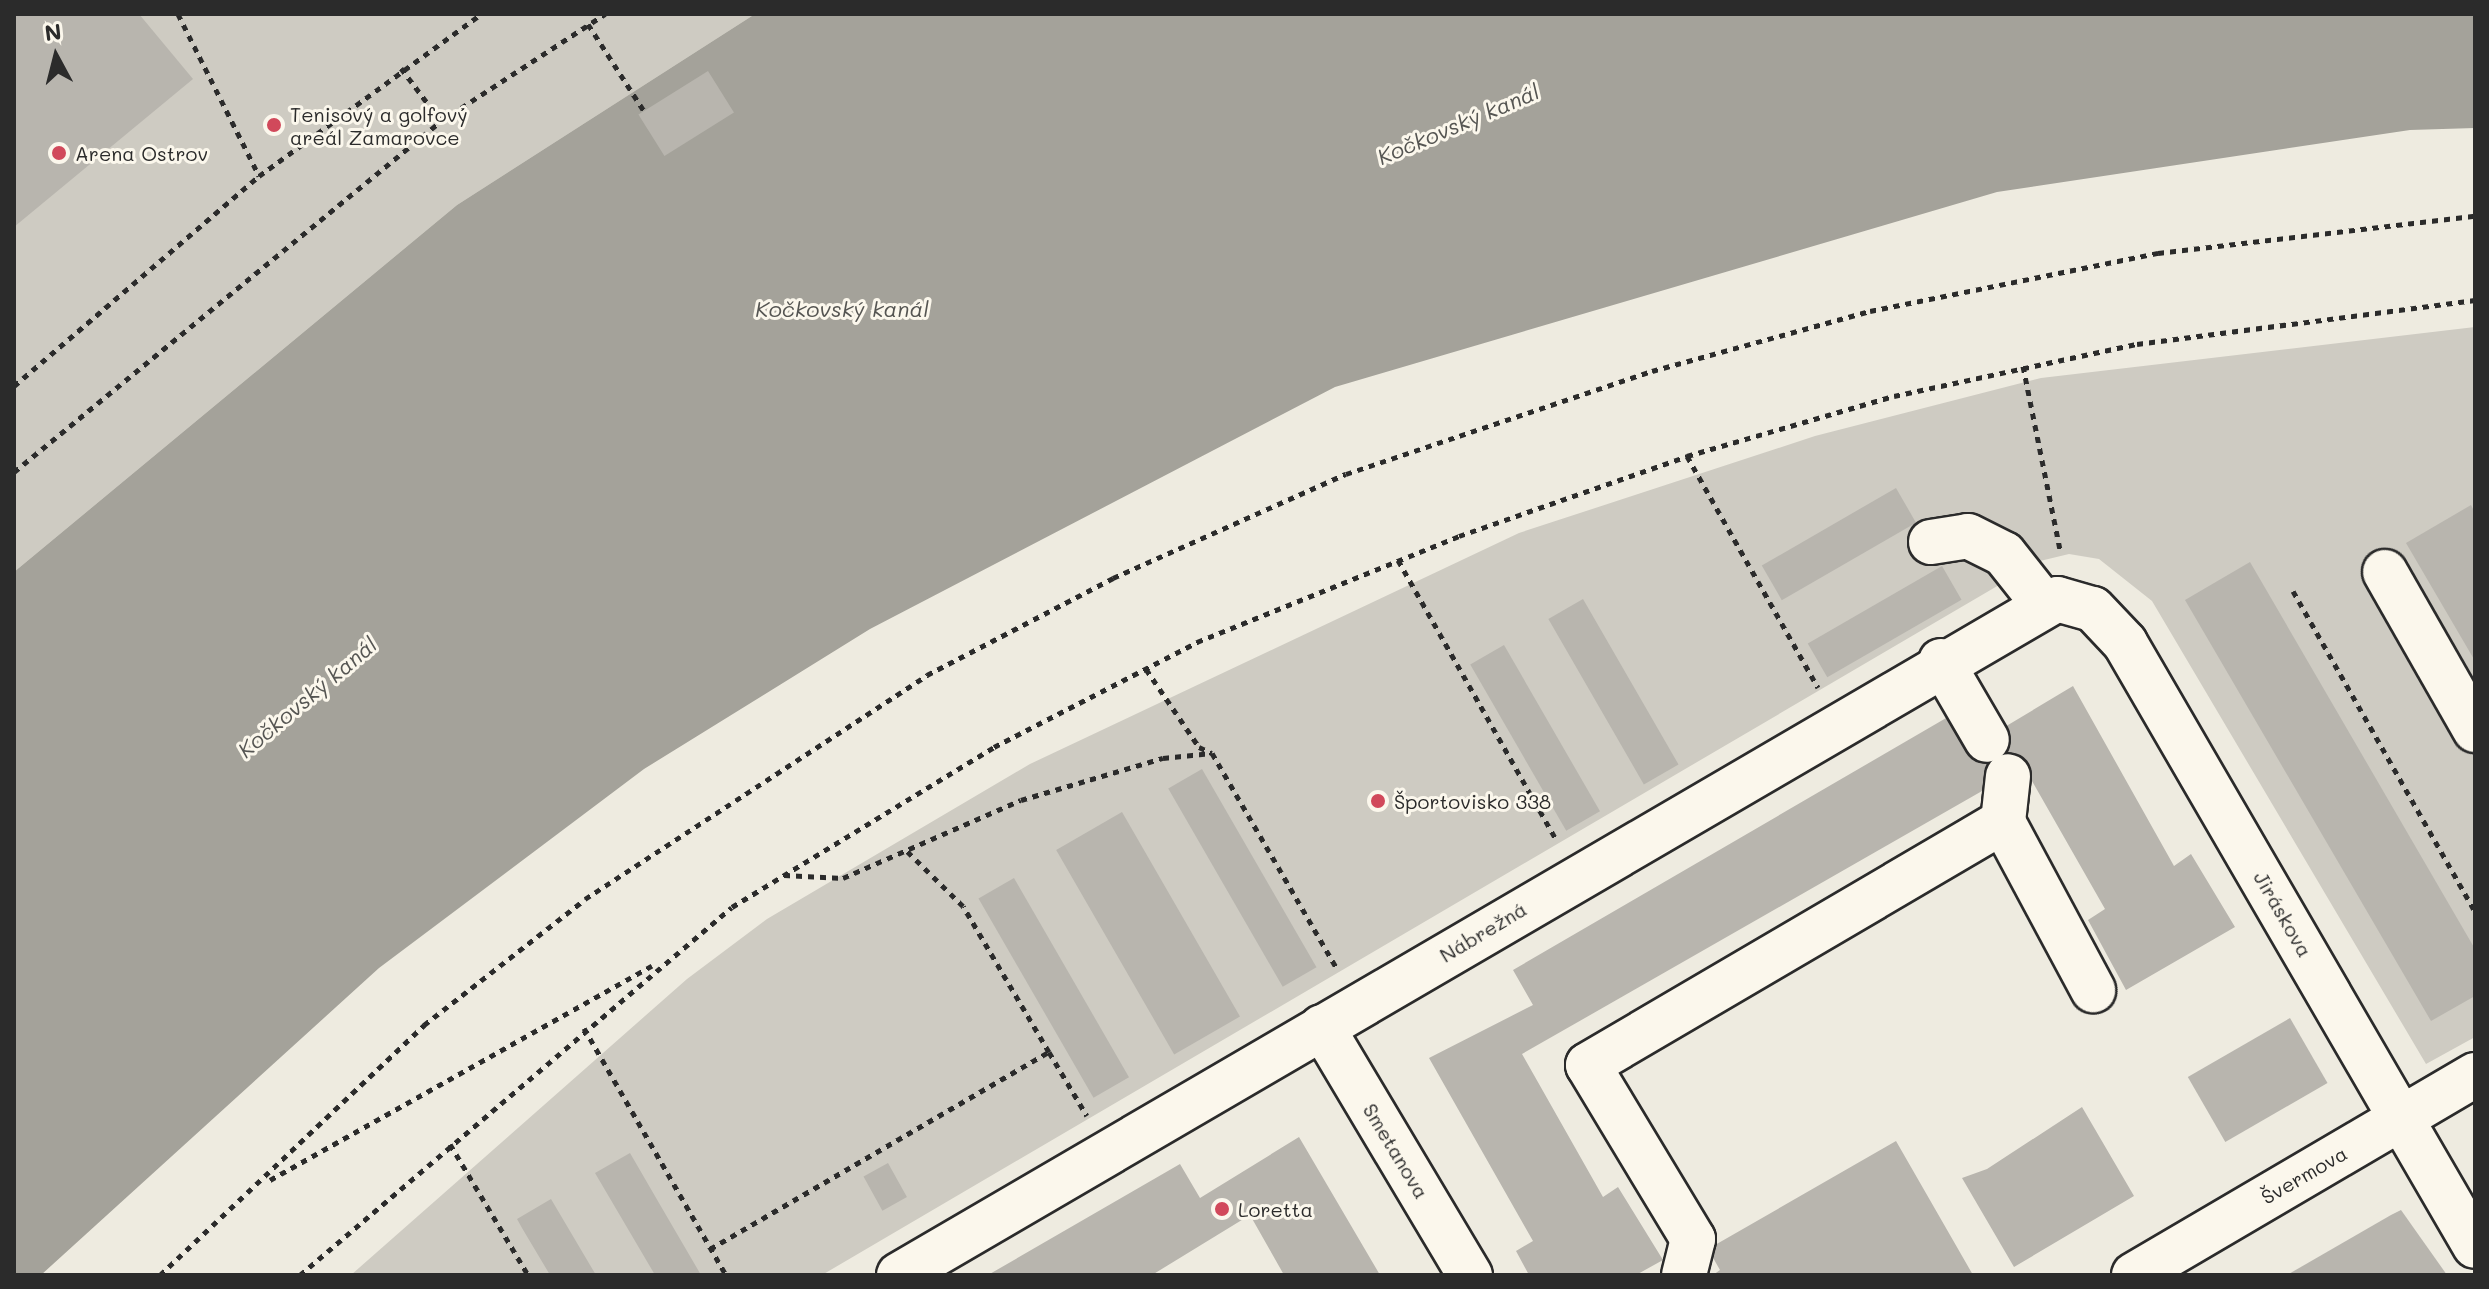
<!DOCTYPE html>
<html>
<head>
<meta charset="utf-8">
<style>
	body { margin:0 }
	#map { position:relative; width:2489px; height:1289px; overflow:hidden; background:#eeebe0; font-family:Mali,sans-serif }
	div>[style] { position:absolute }
	.green>* { inset:0; background:#cecbc2 }
	.water>* { inset:0; background:#a4a29a }
	.building>* { inset:0; background:#b8b5ae; transform-origin:0 0 }
	.path>* { height:5px; margin-top:-2.5px; transform-origin:0; background:repeating-linear-gradient(90deg,#2b2b2b 0 6px,transparent 0 12px) }
	.roads { filter:drop-shadow(2px 0 #2b2b2b) drop-shadow(-2px 0 #2b2b2b) drop-shadow(0 2px #2b2b2b) drop-shadow(0 -2px #2b2b2b) }
	.minor>* { height:44px; margin:-22px; padding:0 22px; transform-origin:22px; border-radius:22px; background:#fbf7ec }
	.dots>* { width:22px; height:22px; translate:-50% -50%; box-sizing:border-box; border:4px solid #fbf7ec; border-radius:50% }
	span { translate:-50% -50%; white-space:nowrap; text-align:center; line-height:1.15; -webkit-text-stroke:6px #fbf7ec; paint-order:stroke }
	.poi-label { font-size:20px; color:#2b2b2b }
	.left { translate:0 -50%; text-align:left }
	.street-label { font-size:20px; color:#2b2b2b }
	.water-label { font-size:22px; color:#555552; font-style:italic }
	.frame { position:absolute; inset:0; border:16px solid #2b2b2b; pointer-events:none }
	.north { position:absolute; left:16px; top:16px; width:80px; height:80px; -webkit-text-stroke:6px #fbf7ec; paint-order:stroke; rotate:353deg; font-size:22px; font-weight:700; line-height:32px; text-align:center; color:#2b2b2b }
	.north::after { content:''; display:block; margin:auto; width:28px; height:36px; background:#2b2b2b; clip-path:polygon(50% 0,100% 100%,50% 72%,0 100%) }
</style>
</head>
<body>
<div id="map">
	<div class="green">
		<div style="clip-path:polygon(14px 14px,755px 14px,457px 205px,14px 572px)"></div>
		<div style="clip-path:polygon(2475px 327px,2475px 1037px,2426px 1064px,2152px 601px,2099px 559px,2069px 554px,2040px 561px,822px 1275px,351px 1275px,687px 979px,767px 919px,1030px 764px,1519px 533px,1815px 436px,2041px 378px)"></div>
	</div>
	<div class="water">
		<div style="clip-path:polygon(755px 14px,2475px 14px,2475px 128px,2410px 130px,1997px 192px,1335px 387px,870px 629px,644px 769px,379px 968px,41px 1275px,14px 1275px,14px 572px,457px 205px)"></div>
	</div>
	<div class="building">
		<div style="clip-path:polygon(14px 14px,139px 14px,193px 79px,14px 227px)"></div>
		<div style="left:708px;top:71px;width:49px;height:82px;rotate:58deg"></div>
		<div style="left:1896px;top:488px;width:40px;height:155px;rotate:60deg"></div>
		<div style="clip-path:polygon(2471px 505px,2475px 513px,2475px 661px,2406px 543px)"></div>
		<div style="clip-path:polygon(2250px 562px,2475px 949px,2475px 996px,2431px 1021px,2185px 600px)"></div>
		<div style="left:1942px;top:566px;width:39px;height:155px;rotate:60deg"></div>
		<div style="left:1583px;top:599px;width:191px;height:40px;rotate:60deg"></div>
		<div style="left:1504px;top:645px;width:192px;height:39px;rotate:60deg"></div>
		<div style="clip-path:polygon(2073px 686px,2174px 866px,2191px 854px,2235px 927px,2126px 990px,2088px 920px,2105px 909px,2024px 767px,1522px 1054px,1603px 1197px,1618px 1187px,1663px 1260px,1636px 1275px,1529px 1275px,1516px 1251px,1533px 1241px,1429px 1058px,1533px 1005px,1513px 970px,1953px 714px,2003px 728px)"></div>
		<div style="left:1202px;top:769px;width:229px;height:39px;rotate:60deg"></div>
		<div style="left:1122px;top:812px;width:236px;height:76px;rotate:60deg"></div>
		<div style="left:1014px;top:878px;width:230px;height:41px;rotate:60deg"></div>
		<div style="left:2290px;top:1018px;width:75px;height:118px;rotate:60deg"></div>
		<div style="clip-path:polygon(2082px 1107px,2134px 1196px,2014px 1267px,1962px 1178px,1987px 1169px)"></div>
		<div style="clip-path:polygon(1299px 1137px,1380px 1275px,1284px 1275px,1250px 1215px,1152px 1275px,988px 1275px,1180px 1164px,1200px 1198px)"></div>
		<div style="clip-path:polygon(1896px 1141px,1973px 1275px,1713px 1275px,1720px 1270px,1708px 1249px)"></div>
		<div style="clip-path:polygon(630px 1153px,659px 1203px,701px 1275px,655px 1275px,595px 1173px)"></div>
		<div style="left:888px;top:1163px;width:39px;height:28px;rotate:61deg"></div>
		<div style="clip-path:polygon(551px 1199px,590px 1265px,596px 1275px,550px 1275px,522px 1228px,517px 1219px)"></div>
		<div style="clip-path:polygon(2401px 1210px,2447px 1275px,2287px 1275px,2391px 1215px)"></div>
	</div>
	<div class="path">
		<div style="left:178px;top:14px;width:181px;rotate:63.4deg"></div>
		<div style="left:588px;top:24px;width:103px;rotate:57.2deg"></div>
		<div style="left:401px;top:68px;width:66px;rotate:53deg"></div>
		<div style="left:2023px;top:366px;width:187px;rotate:78.6deg"></div>
		<div style="left:14px;top:386px;width:323px;rotate:-40.6deg"></div>
		<div style="left:259px;top:176px;width:275px;rotate:-36.1deg"></div>
		<div style="left:1687px;top:456px;width:266px;rotate:60.5deg"></div>
		<div style="left:14px;top:472px;width:553px;rotate:-39.42deg"></div>
		<div style="left:441px;top:121px;width:196px;rotate:-33.1deg"></div>
		<div style="left:1398px;top:560px;width:323px;rotate:60.5deg"></div>
		<div style="left:2293px;top:591px;width:368px;rotate:60.4deg"></div>
		<div style="left:1146px;top:669px;width:94px;rotate:55.8deg"></div>
		<div style="left:1199px;top:747px;width:14px;rotate:25deg"></div>
		<div style="left:1212px;top:753px;width:251px;rotate:59.9deg"></div>
		<div style="left:784px;top:875px;width:59px;rotate:2.9deg"></div>
		<div style="left:843px;top:878px;width:194px;rotate:-23.7deg"></div>
		<div style="left:1021px;top:800px;width:148px;rotate:-16.5deg"></div>
		<div style="left:1163px;top:758px;width:49px;rotate:-5.8deg"></div>
		<div style="left:584px;top:1028px;width:285px;rotate:60.1deg"></div>
		<div style="left:1049px;top:1052px;width:74px;rotate:59.3deg"></div>
		<div style="left:450px;top:1144px;width:152px;rotate:59.2deg"></div>
		<div style="left:270px;top:1180px;width:438px;rotate:-29.3deg"></div>
		<div style="left:710px;top:1249px;width:392px;rotate:-30.2deg"></div>
		<div style="left:1049px;top:1052px;width:169px;rotate:-120.5deg"></div>
		<div style="left:963px;top:906px;width:80px;rotate:-135.5deg"></div>
		<div style="left:160px;top:1275px;width:364px;rotate:-43.4deg"></div>
		<div style="left:424px;top:1025px;width:204px;rotate:-38deg"></div>
		<div style="left:585px;top:899px;width:409px;rotate:-33.2deg"></div>
		<div style="left:927px;top:675px;width:210px;rotate:-27.5deg"></div>
		<div style="left:1113px;top:578px;width:255px;rotate:-24.1deg"></div>
		<div style="left:1346px;top:474px;width:323px;rotate:-18.6deg"></div>
		<div style="left:1652px;top:371px;width:226px;rotate:-15.4deg"></div>
		<div style="left:1870px;top:311px;width:294px;rotate:-11.4deg"></div>
		<div style="left:2158px;top:253px;width:319px;rotate:-6.7deg"></div>
		<div style="left:300px;top:1275px;width:567px;rotate:-40.43deg"></div>
		<div style="left:732px;top:907px;width:307px;rotate:-31.4deg"></div>
		<div style="left:994px;top:747px;width:229px;rotate:-27.3deg"></div>
		<div style="left:1197px;top:642px;width:283px;rotate:-22deg"></div>
		<div style="left:1459px;top:536px;width:242px;rotate:-19.3deg"></div>
		<div style="left:1687px;top:456px;width:216px;rotate:-16.2deg"></div>
		<div style="left:1894px;top:396px;width:249px;rotate:-12.1deg"></div>
		<div style="left:2137px;top:344px;width:341px;rotate:-7.4deg"></div>
	</div>
	<div class="roads">
		<div class="minor">
			<div style="left:1931px;top:542px;width:37px;rotate:-9deg"></div>
			<div style="left:1968px;top:536px;width:40px;rotate:26.6deg"></div>
			<div style="left:2004px;top:554px;width:61px;rotate:51.6deg"></div>
			<div style="left:2385px;top:572px;width:182px;rotate:60.3deg"></div>
			<div style="left:1941px;top:661px;width:91px;rotate:59.8deg"></div>
			<div style="left:2003px;top:822px;width:191px;rotate:61.8deg"></div>
			<div style="left:1322px;top:1027px;width:289px;rotate:59.2deg"></div>
			<div style="left:899px;top:1275px;width:1341px;rotate:-30.27deg"></div>
			<div style="left:2057px;top:599px;width:37px;rotate:16deg"></div>
			<div style="left:2093px;top:609px;width:47px;rotate:46.7deg"></div>
			<div style="left:2125px;top:643px;width:697px;rotate:59.87deg"></div>
			<div style="left:1684px;top:1275px;width:37px;rotate:-76deg"></div>
			<div style="left:1693px;top:1239px;width:203px;rotate:-121.1deg"></div>
			<div style="left:1588px;top:1065px;width:481px;rotate:-30.4deg"></div>
			<div style="left:2003px;top:822px;width:46px;rotate:-83.8deg"></div>
			<div style="left:2134px;top:1275px;width:395px;rotate:-30.4deg"></div>
		</div>
	</div>
	<div class="dots">
		<div style="left:274px;top:125px;background:#d1495b"></div>
		<div style="left:59px;top:153px;background:#d1495b"></div>
		<div style="left:1378px;top:801px;background:#d1495b"></div>
		<div style="left:1222px;top:1209px;background:#d1495b"></div>
	</div>
	<div class="poi-label">
		<span class="left" style="left:290px;top:126px">Tenisový a golfový<br>areál Zamarovce</span>
		<span class="left" style="left:75px;top:153px">Arena Ostrov</span>
		<span class="left" style="left:1394px;top:801px">Športovisko 338</span>
		<span class="left" style="left:1238px;top:1209px">Loretta</span>
	</div>
	<div class="street-label">
		<span style="left:2283px;top:914px;rotate:60deg">Jiráskova</span>
		<span style="left:1483px;top:932px;rotate:-31deg">Nábrežná</span>
		<span style="left:1396px;top:1151px;rotate:59deg">Smetanova</span>
		<span style="left:2304px;top:1175px;rotate:-30deg">Švermova</span>
	</div>
	<div class="water-label">
		<span style="left:1458px;top:124px;rotate:-23deg">Kočkovský kanál</span>
		<span style="left:842px;top:309px">Kočkovský kanál</span>
		<span style="left:307px;top:697px;rotate:-40deg">Kočkovský kanál</span>
	</div>
	<div class="frame"></div>
	<div class="north">N</div>
</div>
</body>
</html>
